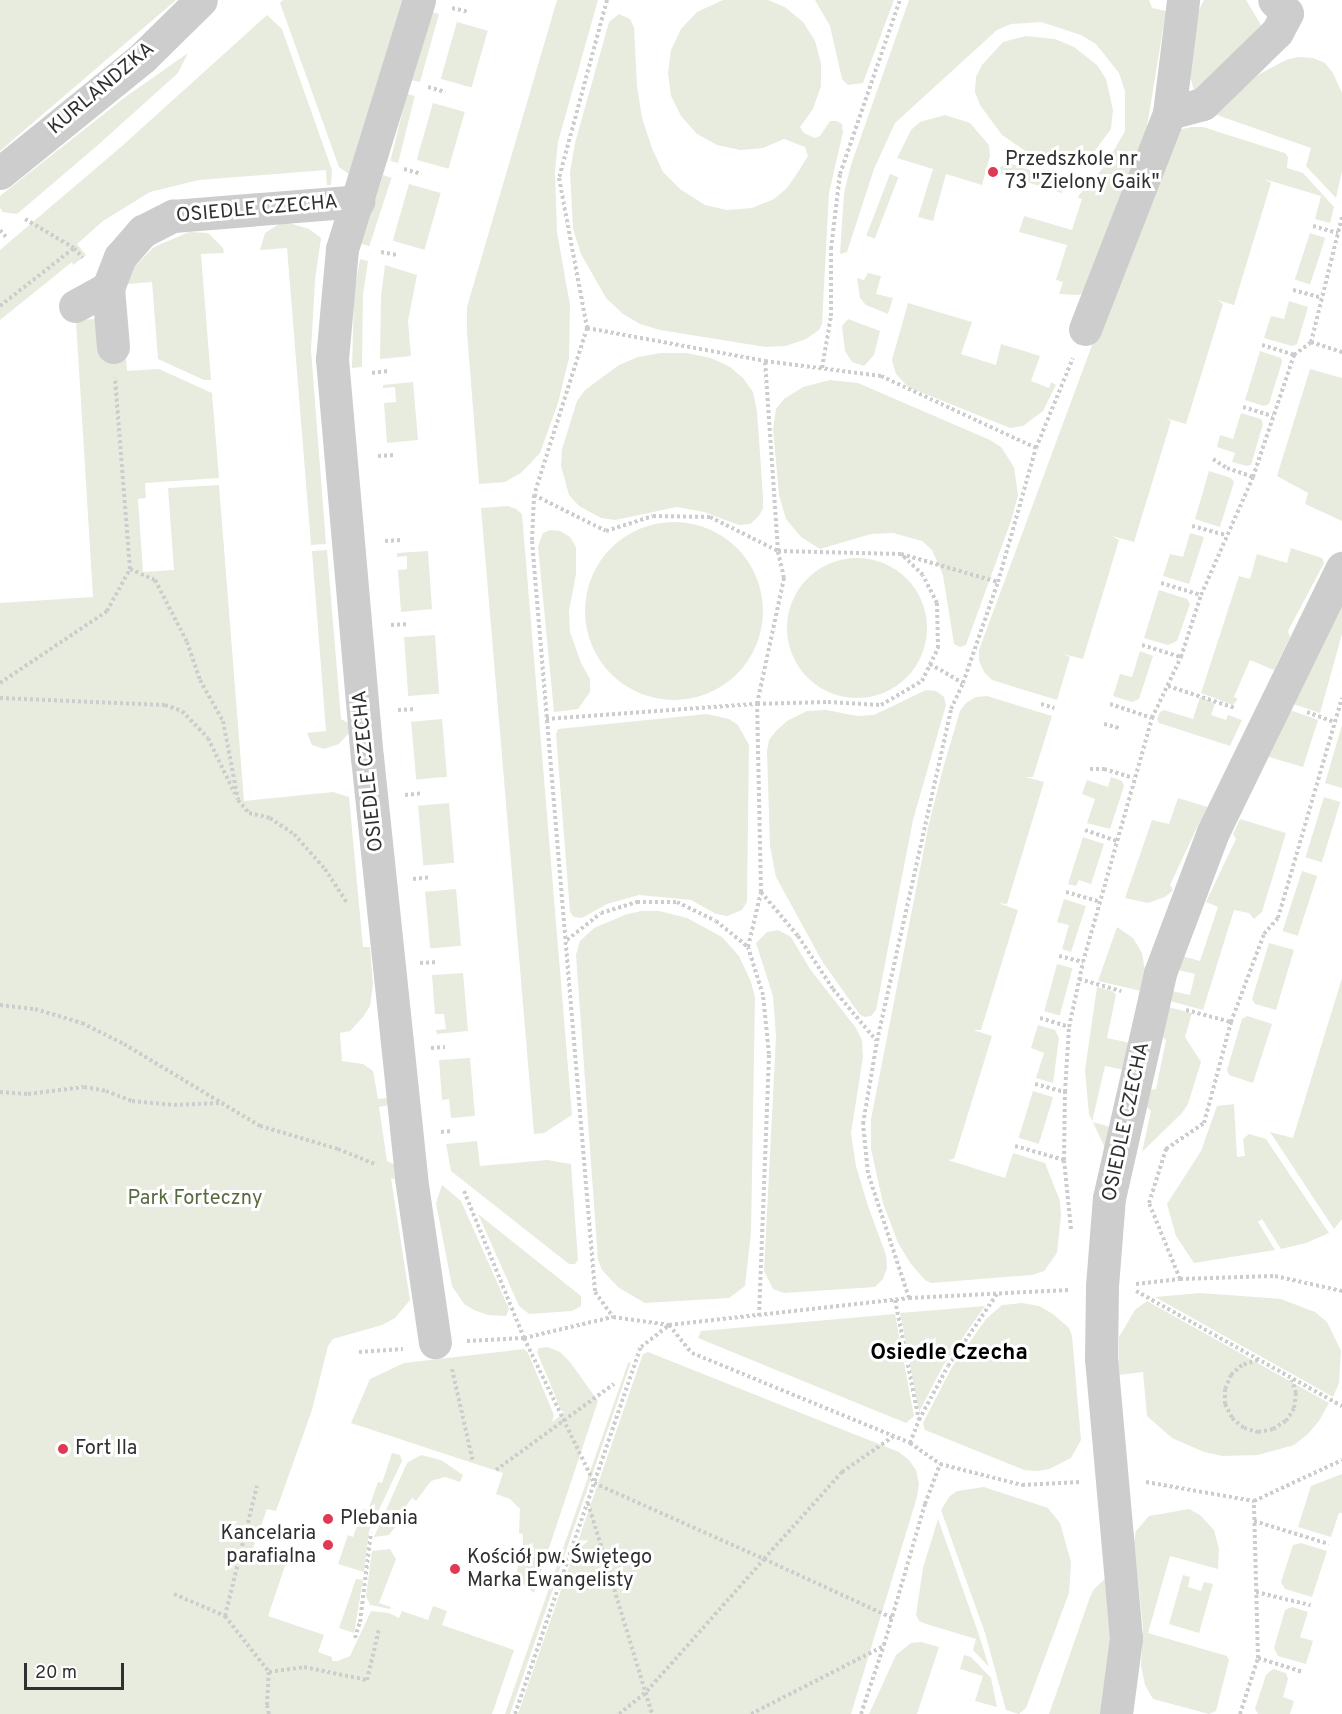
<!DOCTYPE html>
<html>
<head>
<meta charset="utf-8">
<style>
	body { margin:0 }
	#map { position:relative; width:1342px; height:1714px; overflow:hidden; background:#fff; font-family:Overpass,sans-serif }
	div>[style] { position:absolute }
	.green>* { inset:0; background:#e7ecde; transform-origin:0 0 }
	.round { border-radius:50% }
	.path>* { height:4px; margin-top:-2px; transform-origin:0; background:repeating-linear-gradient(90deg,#cdcdcd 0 3px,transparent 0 6px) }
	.minor>* { height:33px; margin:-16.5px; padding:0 16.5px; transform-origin:16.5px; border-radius:16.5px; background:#cdcdcd }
	.dots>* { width:16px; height:16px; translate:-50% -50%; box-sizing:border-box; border:3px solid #fff; border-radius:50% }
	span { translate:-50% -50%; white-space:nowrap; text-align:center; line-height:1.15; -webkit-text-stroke:6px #fff; paint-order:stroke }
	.street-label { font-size:20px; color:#303030 }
	.poi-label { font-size:20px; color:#303030 }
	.left { translate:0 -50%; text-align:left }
	.right { translate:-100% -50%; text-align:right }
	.park-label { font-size:20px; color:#576b3e }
	.quarter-label { font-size:22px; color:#000; font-weight:700 }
	.scale { position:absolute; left:24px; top:1663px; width:100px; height:27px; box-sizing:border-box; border:3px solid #303030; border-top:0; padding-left:8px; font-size:18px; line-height:21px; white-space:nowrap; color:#303030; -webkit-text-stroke:4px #fff; paint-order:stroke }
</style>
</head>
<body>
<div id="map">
	<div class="green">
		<div style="clip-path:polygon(0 0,176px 0,0 151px)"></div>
		<div style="clip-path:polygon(283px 0,403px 0,349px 174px,339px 167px,280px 3px)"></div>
		<div style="clip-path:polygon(557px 0,598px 0,558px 142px,555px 171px,557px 232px,570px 305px,569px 358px,558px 403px,540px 453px,521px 473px,505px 482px,479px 484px,467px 332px,467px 307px)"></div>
		<div style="clip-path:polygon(723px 0,768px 0,785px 7px,803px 22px,815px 41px,821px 63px,821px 86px,813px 109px,800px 127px,804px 133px,815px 138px,820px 136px,830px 121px,837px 121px,842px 124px,843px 132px,829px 193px,822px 324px,819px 330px,806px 339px,786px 346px,766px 347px,660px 330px,640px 324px,623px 314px,606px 298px,581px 254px,573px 229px,570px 172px,575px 143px,609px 22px,619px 14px,630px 19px,634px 27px,637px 86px,642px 118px,652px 148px,663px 172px,680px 189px,705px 205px,727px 210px,752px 208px,774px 199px,787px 188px,798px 172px,808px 156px,805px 147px,784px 139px,763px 148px,740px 150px,717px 145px,697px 134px,681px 116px,671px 96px,668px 73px,671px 50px,681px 29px,697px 12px)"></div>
		<div style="clip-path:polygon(815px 0,894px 0,863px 83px,848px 85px,842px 79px,830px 26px)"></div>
		<div style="clip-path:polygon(909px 0,1149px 0,1152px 8px,1166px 11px,1143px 151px,1087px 291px,1079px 295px,1059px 294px,1063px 282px,1056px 280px,1067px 245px,1019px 232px,1024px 216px,1072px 230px,1082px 199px,1078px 198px,1079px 195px,1105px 166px,1125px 131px,1125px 91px,1119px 73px,1096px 44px,1081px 35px,1041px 22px,1011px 24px,997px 30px,895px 123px,874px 169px,847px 252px,840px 254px,844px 193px,851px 165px)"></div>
		<div style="clip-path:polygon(1204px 0,1246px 0,1261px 25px,1203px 98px,1196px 98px,1189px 73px,1198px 12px)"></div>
		<div style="clip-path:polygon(432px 12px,439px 14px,420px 82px,411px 80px)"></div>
		<div style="clip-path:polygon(267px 15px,282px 29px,332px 170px,331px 185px,327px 185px,326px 170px,199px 180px,150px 192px,103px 221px,77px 244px,86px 255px,73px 265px,72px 262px,0 320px,0 250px,122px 146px)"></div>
		<div style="left:457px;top:22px;width:32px;height:59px;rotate:16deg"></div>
		<div style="clip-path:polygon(1026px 36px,1055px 39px,1074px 47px,1097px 65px,1106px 79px,1113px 110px,1111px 129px,1094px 152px,1078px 158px,1060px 159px,1027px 152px,1002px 135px,980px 105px,975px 92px,976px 77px,982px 65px,1003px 42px)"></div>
		<div style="clip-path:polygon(188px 53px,178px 73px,98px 145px,17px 214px,3px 212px,0 208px,0 196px,124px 98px)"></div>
		<div style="clip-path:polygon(1298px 57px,1313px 58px,1325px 63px,1333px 73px,1342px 93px,1342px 171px,1336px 198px,1306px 166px,1311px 148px,1214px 114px,1258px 75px,1286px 60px)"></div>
		<div style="left:407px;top:94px;width:8px;height:69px;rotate:14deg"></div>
		<div style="left:433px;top:103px;width:33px;height:59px;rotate:16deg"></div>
		<div style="clip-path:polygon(945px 115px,970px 123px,989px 145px,990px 156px,982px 185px,946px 174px,933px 221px,918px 217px,933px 169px,897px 158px,911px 130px,920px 122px)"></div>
		<div style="clip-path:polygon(1192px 127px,1203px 127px,1285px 153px,1288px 157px,1287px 168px,1303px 173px,1334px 207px,1330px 223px,1315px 219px,1321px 196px,1264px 179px,1271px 183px,1234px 305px,1217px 300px,1223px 304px,1186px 424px,1165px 418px,1171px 421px,1134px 542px,1112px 536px,1119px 540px,1083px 659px,1063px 654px,1070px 657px,1057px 700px,992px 680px,984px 672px,979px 661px,979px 650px,1164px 151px,1173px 136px,1182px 129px)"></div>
		<div style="clip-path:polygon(1009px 163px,1059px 180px,1063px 184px,1062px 193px,998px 173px,1000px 167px)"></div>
		<div style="left:890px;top:174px;width:9px;height:66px;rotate:21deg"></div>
		<div style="left:383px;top:175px;width:9px;height:72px;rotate:18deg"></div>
		<div style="left:409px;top:184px;width:33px;height:59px;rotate:16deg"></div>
		<div style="clip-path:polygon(289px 223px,309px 229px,321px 238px,315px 280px,311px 350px,326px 544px,311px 545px,287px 248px,260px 250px,265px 233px,279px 224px)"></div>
		<div style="clip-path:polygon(189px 232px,208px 233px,223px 248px,224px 253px,201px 254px,211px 380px,204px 380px,158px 359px,152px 282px,127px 284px,134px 267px,154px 247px)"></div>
		<div style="left:1310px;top:233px;width:16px;height:49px;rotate:18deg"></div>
		<div style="clip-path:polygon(360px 259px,368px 261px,363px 295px,362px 367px,352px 368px,354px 294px)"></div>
		<div style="clip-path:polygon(385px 265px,417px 275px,408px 321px,411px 356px,380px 359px,381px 296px)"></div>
		<div style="clip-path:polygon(868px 273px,881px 276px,876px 294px,893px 298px,888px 314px,866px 305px,860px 298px,857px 278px,864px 280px)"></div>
		<div style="clip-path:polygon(1289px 301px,1308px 307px,1297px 344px,1292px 346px,1264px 338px,1271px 316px,1284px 319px)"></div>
		<div style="clip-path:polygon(908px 303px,972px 322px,961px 354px,996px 365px,1001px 344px,1040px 356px,1031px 381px,1049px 388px,1051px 382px,1056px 385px,1043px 411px,1023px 426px,1010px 428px,908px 387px,896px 374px,892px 360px)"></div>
		<div style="clip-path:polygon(97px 319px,125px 346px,127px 371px,159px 369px,212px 393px,219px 478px,145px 483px,146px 498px,138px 499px,143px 572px,174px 570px,168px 488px,219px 485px,244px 801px,333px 792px,349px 797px,363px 947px,370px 947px,373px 984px,370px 1006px,363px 1017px,350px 1031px,340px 1033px,342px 1061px,363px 1064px,373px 1071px,378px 1099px,388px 1098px,389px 1105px,379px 1107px,387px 1161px,399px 1166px,401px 1181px,391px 1178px,410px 1300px,395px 1318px,382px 1325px,333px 1339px,328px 1346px,312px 1410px,276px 1511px,267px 1509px,252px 1551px,286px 1563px,268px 1616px,324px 1635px,318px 1652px,332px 1657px,332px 1661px,338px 1661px,350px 1656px,371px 1611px,389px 1613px,399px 1618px,402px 1611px,428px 1620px,433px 1606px,447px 1611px,442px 1625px,514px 1650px,492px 1714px,0 1714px,0 603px,93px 597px,76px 320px)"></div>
		<div style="clip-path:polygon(848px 319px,880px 331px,874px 355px,864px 366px,852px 362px,845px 351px,842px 326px)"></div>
		<div style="clip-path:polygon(1260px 351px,1281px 358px,1282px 362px,1269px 404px,1264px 406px,1245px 400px)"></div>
		<div style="clip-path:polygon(661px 353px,686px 353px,711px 358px,730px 367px,743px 378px,753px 392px,757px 411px,763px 496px,763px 509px,758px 517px,750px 524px,739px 525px,704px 512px,677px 507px,615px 520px,601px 518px,579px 506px,569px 495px,561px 466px,562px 449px,577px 401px,585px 390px,619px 365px,638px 357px)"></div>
		<div style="clip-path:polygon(1310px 369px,1342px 378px,1342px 521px,1305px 504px,1308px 493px,1277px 476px)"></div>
		<div style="clip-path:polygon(830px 380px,858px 383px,990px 440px,1001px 447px,1014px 467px,1018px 495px,1012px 518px,966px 645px,960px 647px,954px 644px,943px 575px,932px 550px,922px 541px,893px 533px,871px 534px,820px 549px,801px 537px,786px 519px,779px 495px,773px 429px,776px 409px,784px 399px,803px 387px)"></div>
		<div style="clip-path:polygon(413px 382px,418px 440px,387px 443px,384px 403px,396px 402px,395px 387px,383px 388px,383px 385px)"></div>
		<div style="clip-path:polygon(1241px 413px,1261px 419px,1263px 424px,1251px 465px,1247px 466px,1232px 462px,1235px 453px,1217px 447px,1220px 435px,1233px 439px)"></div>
		<div style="clip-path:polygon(1209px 471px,1231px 478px,1234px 482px,1220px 527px,1195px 519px)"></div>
		<div style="clip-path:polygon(508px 506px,516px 509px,522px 514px,572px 1115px,544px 1133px,534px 1134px,481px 508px)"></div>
		<div class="round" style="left:585px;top:522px;width:178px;height:178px"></div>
		<div style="clip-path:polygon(550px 530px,560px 531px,570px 537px,576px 547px,576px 574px,569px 611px,570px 632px,581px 663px,590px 679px,590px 692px,578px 709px,554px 712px,538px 547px,543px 533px)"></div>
		<div style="clip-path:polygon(1190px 533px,1204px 537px,1189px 584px,1163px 576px,1170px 554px,1183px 557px)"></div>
		<div style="clip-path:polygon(1291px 548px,1322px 558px,1324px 563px,1288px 631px,1290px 637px,1274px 670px,1250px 660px,1234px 697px,1238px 699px,1233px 705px,1201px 693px,1239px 576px,1250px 579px,1257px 554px,1287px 563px)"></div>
		<div style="clip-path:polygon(327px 550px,341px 719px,351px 725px,349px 733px,339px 744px,324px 749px,312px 745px,307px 733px,326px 731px,312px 551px)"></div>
		<div style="clip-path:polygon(428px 551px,432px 609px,401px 612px,398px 570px,407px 569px,407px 556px,397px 557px,397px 553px)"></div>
		<div class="round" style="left:787px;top:558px;width:140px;height:140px"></div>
		<div style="clip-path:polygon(1159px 590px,1187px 599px,1190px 604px,1177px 641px,1168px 645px,1144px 638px)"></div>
		<div style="clip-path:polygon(1342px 605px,1342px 634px,1320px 713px,1293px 704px)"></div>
		<div style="left:435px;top:635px;width:59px;height:31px;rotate:86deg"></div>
		<div style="clip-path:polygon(1140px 651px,1153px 656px,1139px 699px,1132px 702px,1113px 696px,1120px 674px,1132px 677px)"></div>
		<div style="clip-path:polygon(926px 690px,936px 691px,944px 697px,946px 705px,913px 820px,876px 1010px,871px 1016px,865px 1017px,860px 1015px,822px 961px,776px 877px,770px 846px,767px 751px,769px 740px,776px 731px,787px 721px,807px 711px,826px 710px,858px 716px,874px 715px)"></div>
		<div style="clip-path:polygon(987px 696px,1052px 716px,1033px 777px,1025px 777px,1044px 782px,1007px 904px,998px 903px,1018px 910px,981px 1030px,973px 1030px,992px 1036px,954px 1159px,948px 1160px,1005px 1178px,1013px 1153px,1045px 1163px,1060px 1201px,1061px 1215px,1057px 1253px,1044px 1271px,1032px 1275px,931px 1283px,925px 1280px,911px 1264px,898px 1243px,883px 1203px,871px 1149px,871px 1119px,929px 823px,944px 765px,960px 711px,966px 703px,976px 697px)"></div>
		<div style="clip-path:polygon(1200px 697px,1215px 703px,1211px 715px,1226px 720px,1228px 715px,1242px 720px,1230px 746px,1159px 723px,1157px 719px,1160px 712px,1164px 710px,1193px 719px)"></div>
		<div style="clip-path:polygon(1290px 710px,1318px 720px,1303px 767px,1269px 757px)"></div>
		<div style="clip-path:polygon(707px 714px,729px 719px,738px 725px,749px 745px,747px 902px,742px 910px,727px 916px,716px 914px,691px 900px,639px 895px,607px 904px,582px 918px,574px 917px,570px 912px,556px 734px,558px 729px)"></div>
		<div style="left:442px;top:719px;width:58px;height:31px;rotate:85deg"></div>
		<div style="clip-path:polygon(1342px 725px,1342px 788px,1325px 783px)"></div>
		<div style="clip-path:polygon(1111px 777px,1122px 781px,1124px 786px,1110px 829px,1087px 823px,1095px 799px,1082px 794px,1087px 780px,1108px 787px)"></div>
		<div style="left:1324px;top:797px;width:17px;height:63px;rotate:17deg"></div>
		<div style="clip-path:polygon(1178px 798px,1211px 808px,1205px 820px,1200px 821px,1170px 885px,1173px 890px,1165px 897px,1148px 903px,1125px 898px,1152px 820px,1169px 824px)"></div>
		<div style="left:449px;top:803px;width:60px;height:31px;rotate:85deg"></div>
		<div style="clip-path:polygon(1240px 819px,1286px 833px,1262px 912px,1254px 919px,1249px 913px,1234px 910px,1203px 1010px,1170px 1001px,1172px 991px,1190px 995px,1195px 974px,1178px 970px,1182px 956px,1200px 961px,1218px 907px,1206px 902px,1236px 839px,1233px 834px)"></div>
		<div style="clip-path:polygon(1083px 837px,1104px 844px,1091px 884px,1079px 880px,1076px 886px,1068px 884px)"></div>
		<div style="left:1302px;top:871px;width:16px;height:63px;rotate:18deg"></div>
		<div style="left:456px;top:889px;width:57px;height:31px;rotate:85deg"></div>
		<div style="clip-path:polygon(1064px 899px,1086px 906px,1071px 952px,1062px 949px,1069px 925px,1057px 922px)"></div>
		<div style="clip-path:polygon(642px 911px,659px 911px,687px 918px,722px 937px,739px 956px,751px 982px,755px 997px,751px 1233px,745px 1286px,729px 1298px,645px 1303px,619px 1288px,602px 1270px,598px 1260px,576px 955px,580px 941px,594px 928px,627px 914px)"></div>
		<div style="clip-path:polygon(1117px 927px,1133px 938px,1142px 953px,1145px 971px,1141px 991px,1098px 981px)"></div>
		<div style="clip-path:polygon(778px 930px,791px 937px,810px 969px,856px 1028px,862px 1040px,863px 1057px,851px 1133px,856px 1166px,868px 1206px,886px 1255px,887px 1268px,883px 1279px,875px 1287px,784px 1293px,773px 1289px,764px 1271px,776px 1036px,773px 996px,756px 943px,767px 932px)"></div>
		<div style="clip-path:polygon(1269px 943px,1294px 950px,1276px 1010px,1255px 1004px,1252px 999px)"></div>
		<div style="left:1057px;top:964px;width:16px;height:49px;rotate:15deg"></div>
		<div style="clip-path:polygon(463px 973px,468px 1031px,437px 1034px,436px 1030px,446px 1029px,444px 1014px,435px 1014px,432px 975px)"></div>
		<div style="clip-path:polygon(1342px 978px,1342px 1219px,1334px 1229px,1270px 1132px,1293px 1138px)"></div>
		<div style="clip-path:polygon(1097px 987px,1113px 991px,1116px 995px,1107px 1038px,1130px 1043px,1124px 1070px,1105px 1066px,1092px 1122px,1111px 1127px,1106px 1150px,1089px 1114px,1085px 1070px)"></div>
		<div style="clip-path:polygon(1168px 1007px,1192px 1013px,1185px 1037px,1201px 1062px,1188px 1104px,1182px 1113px,1142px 1152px,1151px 1111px,1147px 1107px,1151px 1090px,1156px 1089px,1166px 1040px,1162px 1036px)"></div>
		<div style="clip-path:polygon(1247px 1016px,1272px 1024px,1253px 1083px,1229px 1075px,1227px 1070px,1242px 1019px)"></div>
		<div style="clip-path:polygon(1038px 1025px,1055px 1030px,1059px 1038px,1053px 1083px,1036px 1078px,1044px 1053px,1031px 1048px)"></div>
		<div style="clip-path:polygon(470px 1058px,475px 1116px,451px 1118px,449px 1099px,442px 1100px,439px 1060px)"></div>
		<div style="left:1033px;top:1091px;width:21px;height:49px;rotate:17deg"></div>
		<div style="clip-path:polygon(1234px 1104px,1237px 1157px,1245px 1156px,1243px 1139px,1249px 1134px,1266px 1139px,1329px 1233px,1306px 1243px,1281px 1249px,1262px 1219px,1258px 1222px,1275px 1250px,1194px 1263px,1176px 1236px,1167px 1204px,1201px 1151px,1217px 1106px)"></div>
		<div style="clip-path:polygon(477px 1141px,480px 1166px,547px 1160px,571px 1164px,578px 1260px,575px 1264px,569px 1264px,451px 1171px,446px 1144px)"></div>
		<div style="clip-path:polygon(442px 1185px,461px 1201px,509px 1309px,506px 1316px,488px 1315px,474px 1310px,464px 1304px,452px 1286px,436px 1203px)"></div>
		<div style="clip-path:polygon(478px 1214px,581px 1296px,581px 1306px,572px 1311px,529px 1314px,519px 1306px)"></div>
		<div style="clip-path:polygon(1200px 1293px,1281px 1299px,1315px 1312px,1327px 1322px,1341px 1351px,1339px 1383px,1333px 1397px,1155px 1297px)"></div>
		<div style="clip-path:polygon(1147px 1301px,1329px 1403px,1319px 1421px,1308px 1434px,1294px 1445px,1258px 1455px,1222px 1456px,1204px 1452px,1172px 1438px,1147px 1416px,1143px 1372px,1118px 1375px,1119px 1337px,1135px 1310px)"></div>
		<div style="clip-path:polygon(1022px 1303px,1039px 1306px,1053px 1314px,1069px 1328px,1072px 1336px,1081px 1440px,1071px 1458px,1049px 1469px,1038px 1471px,1024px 1470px,925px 1430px,923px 1423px,952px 1367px,986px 1319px,1002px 1305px)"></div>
		<div style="clip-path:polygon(985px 1306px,944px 1364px,919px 1412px,900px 1313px)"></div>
		<div style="clip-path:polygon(895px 1314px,914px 1416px,906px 1423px,698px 1338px,701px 1331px)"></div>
		<div style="clip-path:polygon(548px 1347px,560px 1352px,570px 1362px,598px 1401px,534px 1593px,517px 1579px,518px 1555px,523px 1554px,523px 1534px,519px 1533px,520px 1509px,510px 1499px,496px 1494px,503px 1473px,351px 1423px,370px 1379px,404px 1363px,524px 1349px,528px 1353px,554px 1415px,552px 1422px,564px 1413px,561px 1410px,537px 1352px,539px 1348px)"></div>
		<div style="clip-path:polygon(648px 1352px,899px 1452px,909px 1460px,916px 1470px,919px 1484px,917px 1497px,851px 1714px,518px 1714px,643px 1354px)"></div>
		<div style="clip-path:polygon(631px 1362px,510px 1714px,505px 1714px,628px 1363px)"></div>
		<div style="clip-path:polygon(392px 1453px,400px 1455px,402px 1461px,369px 1531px,364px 1572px,338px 1564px,348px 1535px,353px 1537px,363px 1509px,368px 1510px,378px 1482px,382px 1483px)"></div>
		<div style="clip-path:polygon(421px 1455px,441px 1460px,463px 1475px,460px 1482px,445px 1477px,431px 1481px,416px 1501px,412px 1498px,401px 1513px,404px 1516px,389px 1535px,374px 1537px,407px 1463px)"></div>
		<div style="clip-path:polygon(1342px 1474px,1342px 1513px,1339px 1513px,1331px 1537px,1298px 1527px,1311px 1486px)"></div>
		<div style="clip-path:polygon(984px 1487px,1048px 1508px,1060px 1523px,1071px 1562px,1069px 1593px,1026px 1708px,1019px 1714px,1006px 1710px,985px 1633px,941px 1510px,950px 1496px,957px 1491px)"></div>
		<div style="clip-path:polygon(1189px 1509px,1200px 1515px,1214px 1530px,1219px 1549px,1218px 1569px,1170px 1556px,1148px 1633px,1227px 1656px,1229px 1660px,1216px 1711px,1209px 1714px,1153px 1699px,1145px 1685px,1141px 1665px,1143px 1628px,1134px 1542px,1136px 1531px,1149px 1516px)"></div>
		<div style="clip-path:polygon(938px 1519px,979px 1635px,989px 1667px,973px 1650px,976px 1639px,926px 1624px,919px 1621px,916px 1615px,923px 1568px)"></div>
		<div style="clip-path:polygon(1301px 1543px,1327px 1551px,1312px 1597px,1285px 1589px,1281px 1582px,1293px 1545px)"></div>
		<div style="clip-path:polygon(390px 1549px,396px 1559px,379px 1603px,391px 1607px,390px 1609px,370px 1605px,366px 1596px,372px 1551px)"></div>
		<div style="clip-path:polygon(1183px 1575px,1190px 1577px,1188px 1587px,1201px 1591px,1204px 1582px,1213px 1584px,1199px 1633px,1169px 1624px)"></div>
		<div style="clip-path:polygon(1108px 1576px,1114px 1638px,1102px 1714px,1049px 1714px,1090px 1597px,1094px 1589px)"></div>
		<div style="clip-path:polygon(356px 1579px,363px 1580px,354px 1633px,339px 1628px)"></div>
		<div style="clip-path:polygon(1292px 1607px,1308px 1612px,1300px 1637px,1313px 1641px,1306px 1664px,1278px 1656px,1274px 1648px,1285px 1610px)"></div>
		<div style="clip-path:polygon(921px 1642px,939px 1647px,917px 1714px,869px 1714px,896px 1655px,911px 1643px)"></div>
		<div style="clip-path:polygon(964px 1655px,971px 1657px,991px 1678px,997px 1707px,975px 1701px,983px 1676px,960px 1669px)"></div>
		<div style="clip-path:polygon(1273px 1669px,1286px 1673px,1288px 1679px,1283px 1697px,1294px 1701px,1290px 1714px,1258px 1714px,1255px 1709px,1266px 1675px)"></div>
	</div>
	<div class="path">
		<div style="left:607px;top:0;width:184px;rotate:105.1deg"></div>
		<div style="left:559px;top:178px;width:153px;rotate:79.4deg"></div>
		<div style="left:587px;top:328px;width:175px;rotate:107.6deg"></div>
		<div style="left:534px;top:495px;width:46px;rotate:92.5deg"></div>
		<div style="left:532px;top:541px;width:754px;rotate:85.2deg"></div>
		<div style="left:595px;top:1292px;width:31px;rotate:54deg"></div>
		<div style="left:452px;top:8px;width:17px;rotate:13deg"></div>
		<div style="left:428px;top:87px;width:18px;rotate:16deg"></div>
		<div style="left:404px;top:169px;width:18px;rotate:16deg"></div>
		<div style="left:1342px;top:217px;width:129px;rotate:103.9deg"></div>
		<div style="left:1311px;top:342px;width:33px;rotate:18deg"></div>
		<div style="left:25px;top:219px;width:57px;rotate:30.6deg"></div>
		<div style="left:74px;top:248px;width:13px;rotate:48deg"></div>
		<div style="left:1313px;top:226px;width:26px;rotate:16deg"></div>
		<div style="left:0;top:230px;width:9px;rotate:49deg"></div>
		<div style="left:381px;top:252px;width:16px;rotate:11deg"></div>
		<div style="left:1293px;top:290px;width:30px;rotate:15deg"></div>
		<div style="left:0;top:306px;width:94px;rotate:-38.1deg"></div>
		<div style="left:587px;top:328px;width:181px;rotate:10.5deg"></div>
		<div style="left:765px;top:361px;width:117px;rotate:7.4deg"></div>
		<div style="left:881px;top:376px;width:171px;rotate:24.9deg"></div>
		<div style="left:1262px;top:345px;width:34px;rotate:17deg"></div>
		<div style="left:822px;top:368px;width:53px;rotate:-80.2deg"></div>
		<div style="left:831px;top:316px;width:67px;rotate:-90deg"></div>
		<div style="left:831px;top:249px;width:76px;rotate:-83.2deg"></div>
		<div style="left:840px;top:174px;width:184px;rotate:-71deg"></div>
		<div style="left:372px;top:373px;width:16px;rotate:-7deg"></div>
		<div style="left:1243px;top:407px;width:31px;rotate:17deg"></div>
		<div style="left:378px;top:456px;width:17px;rotate:-3deg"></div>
		<div style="left:1213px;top:459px;width:17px;rotate:33deg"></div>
		<div style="left:1227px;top:468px;width:28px;rotate:19deg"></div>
		<div style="left:534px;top:495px;width:80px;rotate:26.6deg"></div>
		<div style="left:606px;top:531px;width:49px;rotate:-17.7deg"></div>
		<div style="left:653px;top:516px;width:57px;rotate:1deg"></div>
		<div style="left:710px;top:517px;width:76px;rotate:26.6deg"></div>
		<div style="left:778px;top:551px;width:123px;rotate:1.4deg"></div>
		<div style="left:901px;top:554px;width:101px;rotate:16.1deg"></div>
		<div style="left:1192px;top:526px;width:34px;rotate:15deg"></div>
		<div style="left:385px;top:541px;width:17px;rotate:-3deg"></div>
		<div style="left:130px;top:569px;width:27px;rotate:24deg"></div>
		<div style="left:155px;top:580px;width:70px;rotate:62.7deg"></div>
		<div style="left:187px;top:642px;width:40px;rotate:71.1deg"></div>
		<div style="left:200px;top:680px;width:47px;rotate:60.7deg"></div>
		<div style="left:223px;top:721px;width:80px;rotate:79.2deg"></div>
		<div style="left:238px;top:800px;width:17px;rotate:50deg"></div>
		<div style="left:249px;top:813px;width:22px;rotate:13deg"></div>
		<div style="left:270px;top:818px;width:29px;rotate:34deg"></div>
		<div style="left:294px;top:834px;width:47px;rotate:48.5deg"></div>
		<div style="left:325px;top:869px;width:40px;rotate:57.1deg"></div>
		<div style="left:1161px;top:583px;width:42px;rotate:16.7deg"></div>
		<div style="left:391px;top:625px;width:18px;rotate:-3deg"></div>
		<div style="left:1142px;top:645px;width:41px;rotate:17.1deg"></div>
		<div style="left:930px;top:664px;width:38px;rotate:30deg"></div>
		<div style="left:0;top:683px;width:129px;rotate:-33.9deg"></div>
		<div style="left:107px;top:611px;width:48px;rotate:-61.3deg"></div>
		<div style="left:130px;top:569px;width:192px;rotate:-94.5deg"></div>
		<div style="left:1168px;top:686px;width:71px;rotate:18.2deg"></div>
		<div style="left:0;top:698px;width:165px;rotate:2.4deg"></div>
		<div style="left:165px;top:705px;width:18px;rotate:19deg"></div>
		<div style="left:182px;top:711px;width:37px;rotate:46deg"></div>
		<div style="left:208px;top:738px;width:62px;rotate:64.3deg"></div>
		<div style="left:1041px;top:704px;width:14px;rotate:17deg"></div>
		<div style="left:1110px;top:704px;width:44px;rotate:18.4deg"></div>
		<div style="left:398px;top:710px;width:18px;rotate:-3deg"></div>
		<div style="left:1307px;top:712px;width:30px;rotate:20deg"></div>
		<div style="left:546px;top:719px;width:212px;rotate:-4.1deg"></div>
		<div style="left:757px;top:704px;width:71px;rotate:-1.6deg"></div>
		<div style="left:828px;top:702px;width:53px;rotate:3.2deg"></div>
		<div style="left:881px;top:705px;width:48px;rotate:-30.3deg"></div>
		<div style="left:922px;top:681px;width:37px;rotate:-64deg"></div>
		<div style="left:938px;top:648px;width:45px;rotate:-91.3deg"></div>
		<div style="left:937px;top:603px;width:31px;rotate:-117deg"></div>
		<div style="left:923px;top:575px;width:30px;rotate:-136deg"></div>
		<div style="left:1104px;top:724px;width:16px;rotate:15deg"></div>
		<div style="left:1090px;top:769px;width:14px"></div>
		<div style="left:1104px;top:769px;width:30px;rotate:17deg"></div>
		<div style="left:405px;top:795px;width:18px;rotate:-6deg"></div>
		<div style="left:1085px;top:830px;width:34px;rotate:19deg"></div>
		<div style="left:413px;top:879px;width:18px;rotate:-6deg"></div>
		<div style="left:761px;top:892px;width:57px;rotate:49.9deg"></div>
		<div style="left:798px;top:936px;width:64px;rotate:56.6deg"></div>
		<div style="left:833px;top:989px;width:67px;rotate:49.9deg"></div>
		<div style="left:1066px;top:892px;width:35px;rotate:16deg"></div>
		<div style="left:567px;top:940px;width:43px;rotate:-38.5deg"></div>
		<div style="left:601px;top:913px;width:38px;rotate:-17deg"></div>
		<div style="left:637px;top:902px;width:40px"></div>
		<div style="left:677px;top:902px;width:43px;rotate:26deg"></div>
		<div style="left:716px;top:921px;width:41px;rotate:39.1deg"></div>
		<div style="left:1059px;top:956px;width:25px;rotate:14deg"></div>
		<div style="left:420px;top:963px;width:18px;rotate:-3deg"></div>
		<div style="left:1079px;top:979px;width:44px;rotate:15.9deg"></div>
		<div style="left:0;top:1005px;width:35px;rotate:7deg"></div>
		<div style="left:35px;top:1009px;width:49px;rotate:16.6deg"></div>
		<div style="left:82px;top:1023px;width:47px;rotate:26.6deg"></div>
		<div style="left:124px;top:1044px;width:159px;rotate:31.1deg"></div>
		<div style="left:260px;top:1126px;width:81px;rotate:16.4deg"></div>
		<div style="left:338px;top:1149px;width:42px;rotate:22.3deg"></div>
		<div style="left:1186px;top:1010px;width:47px;rotate:14.9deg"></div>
		<div style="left:1040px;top:1018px;width:30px;rotate:17deg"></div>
		<div style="left:431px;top:1048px;width:14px;rotate:-4deg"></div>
		<div style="left:1035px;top:1084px;width:31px;rotate:15deg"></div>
		<div style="left:0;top:1092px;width:28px;rotate:4deg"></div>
		<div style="left:28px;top:1094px;width:56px;rotate:-7.1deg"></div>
		<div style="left:84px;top:1087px;width:22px;rotate:10deg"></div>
		<div style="left:106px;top:1091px;width:28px;rotate:21deg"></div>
		<div style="left:132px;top:1101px;width:42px;rotate:5.4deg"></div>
		<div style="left:174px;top:1105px;width:45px;rotate:-2.5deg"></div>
		<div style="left:441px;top:1132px;width:11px;rotate:-5deg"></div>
		<div style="left:1015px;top:1146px;width:51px;rotate:15.9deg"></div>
		<div style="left:464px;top:1191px;width:159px;rotate:67.8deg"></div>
		<div style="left:524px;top:1338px;width:161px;rotate:64.2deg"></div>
		<div style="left:594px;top:1483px;width:186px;rotate:24.1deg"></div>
		<div style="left:764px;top:1559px;width:117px;rotate:-48.1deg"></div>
		<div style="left:842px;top:1472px;width:63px;rotate:-34.7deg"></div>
		<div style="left:1071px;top:1229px;width:69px;rotate:-95.8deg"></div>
		<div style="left:1064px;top:1160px;width:68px;rotate:-89.2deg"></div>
		<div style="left:1065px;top:1092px;width:65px;rotate:-86.5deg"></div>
		<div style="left:1069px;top:1027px;width:66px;rotate:-77.8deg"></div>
		<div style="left:1083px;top:962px;width:254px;rotate:-74.2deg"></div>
		<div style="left:1152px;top:718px;width:68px;rotate:-64.6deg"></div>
		<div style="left:1181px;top:657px;width:65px;rotate:-72.1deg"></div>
		<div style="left:1201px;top:595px;width:129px;rotate:-66.2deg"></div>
		<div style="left:1253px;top:477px;width:129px;rotate:-71.4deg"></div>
		<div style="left:1294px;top:355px;width:21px;rotate:-37deg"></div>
		<div style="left:1180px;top:1279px;width:82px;rotate:-112.2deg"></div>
		<div style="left:1149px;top:1203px;width:57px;rotate:-72.5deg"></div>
		<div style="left:1166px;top:1149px;width:46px;rotate:-34.4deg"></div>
		<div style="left:1204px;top:1123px;width:105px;rotate:-75deg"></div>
		<div style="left:1231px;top:1022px;width:94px;rotate:-69.4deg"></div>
		<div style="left:1264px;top:934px;width:21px;rotate:-49deg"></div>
		<div style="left:1278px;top:918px;width:229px;rotate:-73.8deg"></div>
		<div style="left:1136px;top:1284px;width:44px;rotate:-6.5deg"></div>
		<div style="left:1180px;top:1279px;width:95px;rotate:-1.8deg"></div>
		<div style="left:1275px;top:1276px;width:69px;rotate:12.6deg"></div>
		<div style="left:1136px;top:1291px;width:236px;rotate:29.2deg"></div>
		<div style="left:909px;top:1298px;width:132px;rotate:-108.2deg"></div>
		<div style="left:868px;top:1173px;width:49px;rotate:-95.8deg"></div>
		<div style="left:863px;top:1124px;width:84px;rotate:-80.4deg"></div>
		<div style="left:877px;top:1041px;width:340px;rotate:-77.4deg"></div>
		<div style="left:951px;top:709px;width:29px;rotate:-65deg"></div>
		<div style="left:963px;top:683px;width:107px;rotate:-70.9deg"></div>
		<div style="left:998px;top:582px;width:139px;rotate:-74.2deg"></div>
		<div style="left:1036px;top:448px;width:97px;rotate:-67.7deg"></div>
		<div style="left:895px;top:1300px;width:122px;rotate:78.7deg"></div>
		<div style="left:919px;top:1420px;width:61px;rotate:-61.8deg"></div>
		<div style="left:948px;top:1366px;width:87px;rotate:-55.8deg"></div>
		<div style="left:759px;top:1316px;width:262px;rotate:-87.8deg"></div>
		<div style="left:769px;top:1054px;width:59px;rotate:-95.8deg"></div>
		<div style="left:763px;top:995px;width:50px;rotate:-107.4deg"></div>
		<div style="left:748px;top:947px;width:57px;rotate:-76.7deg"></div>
		<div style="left:761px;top:892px;width:188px;rotate:-91.2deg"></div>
		<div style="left:757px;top:704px;width:129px;rotate:-77.9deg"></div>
		<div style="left:784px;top:578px;width:28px;rotate:-103deg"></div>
		<div style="left:778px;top:551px;width:190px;rotate:-93.9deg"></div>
		<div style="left:467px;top:1341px;width:57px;rotate:-3deg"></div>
		<div style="left:524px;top:1338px;width:91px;rotate:-13.3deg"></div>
		<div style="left:613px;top:1317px;width:57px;rotate:8.1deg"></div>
		<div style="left:669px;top:1325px;width:242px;rotate:-6.4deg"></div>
		<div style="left:909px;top:1298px;width:160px;rotate:-2.9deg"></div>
		<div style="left:359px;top:1352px;width:44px;rotate:-3.9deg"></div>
		<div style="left:1258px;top:1360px;width:17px;rotate:163deg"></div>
		<div style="left:1242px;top:1365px;width:15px;rotate:138deg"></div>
		<div style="left:1231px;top:1375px;width:15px;rotate:113deg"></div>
		<div style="left:1225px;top:1389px;width:15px;rotate:90deg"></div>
		<div style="left:1225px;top:1404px;width:16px;rotate:63deg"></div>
		<div style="left:1232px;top:1418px;width:16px;rotate:40deg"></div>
		<div style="left:1244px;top:1428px;width:15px;rotate:16deg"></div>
		<div style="left:1258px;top:1432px;width:15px;rotate:-11deg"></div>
		<div style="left:1273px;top:1429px;width:15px;rotate:-32deg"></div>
		<div style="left:1286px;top:1421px;width:15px;rotate:-58deg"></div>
		<div style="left:1294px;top:1408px;width:15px;rotate:-82deg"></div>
		<div style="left:1296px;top:1393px;width:14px;rotate:-107deg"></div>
		<div style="left:452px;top:1369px;width:95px;rotate:77.3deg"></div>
		<div style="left:910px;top:1443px;width:25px;rotate:-69deg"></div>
		<div style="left:496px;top:1470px;width:146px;rotate:-36.1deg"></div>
		<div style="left:1146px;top:1482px;width:110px;rotate:10deg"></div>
		<div style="left:1254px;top:1501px;width:97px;rotate:-25deg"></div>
		<div style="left:588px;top:1503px;width:220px;rotate:73.1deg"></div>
		<div style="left:1254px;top:1521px;width:78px;rotate:17deg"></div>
		<div style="left:1256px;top:1592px;width:56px;rotate:13.5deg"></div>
		<div style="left:174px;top:1594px;width:56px;rotate:23.3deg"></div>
		<div style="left:225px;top:1616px;width:71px;rotate:51.8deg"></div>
		<div style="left:225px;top:1616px;width:134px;rotate:-76.2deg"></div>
		<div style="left:355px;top:1638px;width:17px;rotate:-73deg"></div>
		<div style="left:360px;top:1622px;width:90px;rotate:-83deg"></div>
		<div style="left:1258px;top:1658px;width:47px;rotate:17.3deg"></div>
		<div style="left:269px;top:1714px;width:9px;rotate:-103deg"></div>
		<div style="left:267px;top:1705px;width:33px;rotate:-87deg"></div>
		<div style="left:269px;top:1672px;width:35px;rotate:-8deg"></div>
		<div style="left:304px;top:1667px;width:64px;rotate:11.7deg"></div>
		<div style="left:367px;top:1680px;width:52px;rotate:-76.8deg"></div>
		<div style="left:515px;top:1714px;width:388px;rotate:-71.1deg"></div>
		<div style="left:641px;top:1347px;width:36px;rotate:-38deg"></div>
		<div style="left:669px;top:1325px;width:36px;rotate:51deg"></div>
		<div style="left:692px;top:1353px;width:236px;rotate:22.4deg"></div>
		<div style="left:910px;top:1443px;width:37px;rotate:35deg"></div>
		<div style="left:619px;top:1714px;width:36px;rotate:-39deg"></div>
		<div style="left:647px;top:1691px;width:176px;rotate:-48.4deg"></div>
		<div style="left:764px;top:1559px;width:141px;rotate:24.7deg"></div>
		<div style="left:751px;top:1714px;width:149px;rotate:-27.1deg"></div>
		<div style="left:861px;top:1714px;width:73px;rotate:-71.6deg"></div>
		<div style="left:884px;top:1645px;width:147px;rotate:-73.8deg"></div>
		<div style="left:925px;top:1504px;width:43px;rotate:-69.4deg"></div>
		<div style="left:940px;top:1464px;width:85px;rotate:14.4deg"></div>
		<div style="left:1022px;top:1485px;width:58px;rotate:-3deg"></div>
		<div style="left:1240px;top:1714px;width:59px;rotate:-72.2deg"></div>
		<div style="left:1258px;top:1658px;width:157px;rotate:-91.5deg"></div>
	</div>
	<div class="minor">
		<div style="left:419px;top:0;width:261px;rotate:107.2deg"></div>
		<div style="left:342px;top:249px;width:110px;rotate:95.2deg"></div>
		<div style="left:332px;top:359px;width:400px;rotate:85deg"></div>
		<div style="left:367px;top:757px;width:423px;rotate:84deg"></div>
		<div style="left:411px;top:1178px;width:166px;rotate:81.7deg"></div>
		<div style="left:1169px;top:113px;width:35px;rotate:-15deg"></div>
		<div style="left:1203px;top:104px;width:103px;rotate:-44.2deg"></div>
		<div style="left:1277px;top:32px;width:21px;rotate:-62deg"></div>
		<div style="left:1287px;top:13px;width:18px;rotate:-135deg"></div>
		<div style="left:0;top:173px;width:184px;rotate:-39deg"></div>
		<div style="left:143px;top:57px;width:81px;rotate:-44.5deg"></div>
		<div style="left:75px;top:306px;width:38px;rotate:-29deg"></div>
		<div style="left:1085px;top:329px;width:232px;rotate:-68.7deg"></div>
		<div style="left:1169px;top:113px;width:114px;rotate:-82.9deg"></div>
		<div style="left:113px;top:347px;width:59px;rotate:-94.8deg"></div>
		<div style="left:108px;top:288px;width:33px;rotate:-69deg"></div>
		<div style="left:120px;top:257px;width:35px;rotate:-49deg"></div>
		<div style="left:143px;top:231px;width:34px;rotate:-27deg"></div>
		<div style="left:173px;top:216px;width:186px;rotate:-4.6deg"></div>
		<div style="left:1116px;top:1714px;width:77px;rotate:-82.5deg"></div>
		<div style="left:1126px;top:1638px;width:280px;rotate:-95.1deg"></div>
		<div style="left:1101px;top:1359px;width:73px;rotate:-89.2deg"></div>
		<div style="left:1102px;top:1286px;width:88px;rotate:-85.5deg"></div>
		<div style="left:1109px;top:1198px;width:231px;rotate:-77.2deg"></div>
		<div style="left:1160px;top:973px;width:151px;rotate:-69.4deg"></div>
		<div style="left:1213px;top:832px;width:294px;rotate:-64deg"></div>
	</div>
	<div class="dots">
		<div style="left:993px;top:172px;background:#e03953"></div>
		<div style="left:63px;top:1449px;background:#e03953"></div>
		<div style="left:328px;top:1519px;background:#e03953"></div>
		<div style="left:328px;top:1545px;background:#e03953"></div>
		<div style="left:455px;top:1569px;background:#e03953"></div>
	</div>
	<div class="street-label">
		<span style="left:102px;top:89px;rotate:-40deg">KURLANDZKA</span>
		<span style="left:257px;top:210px;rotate:-5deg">OSIEDLE CZECHA</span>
		<span style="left:369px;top:771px;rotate:-96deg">OSIEDLE CZECHA</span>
		<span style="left:1127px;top:1122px;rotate:-78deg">OSIEDLE CZECHA</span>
	</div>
	<div class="poi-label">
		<span class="left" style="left:1005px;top:172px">Przedszkole nr<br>73 "Zielony Gaik"</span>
		<span class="left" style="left:75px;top:1449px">Fort IIa</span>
		<span class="left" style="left:340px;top:1519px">Plebania</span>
		<span class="right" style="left:316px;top:1546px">Kancelaria<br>parafialna</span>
		<span class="left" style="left:467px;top:1570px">Kościół pw. Świętego<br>Marka Ewangelisty</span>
	</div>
	<div class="park-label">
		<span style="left:195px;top:1199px">Park Forteczny</span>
	</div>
	<div class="quarter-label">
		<span style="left:949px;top:1354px">Osiedle Czecha</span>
	</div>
	<div class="scale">20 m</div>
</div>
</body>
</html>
